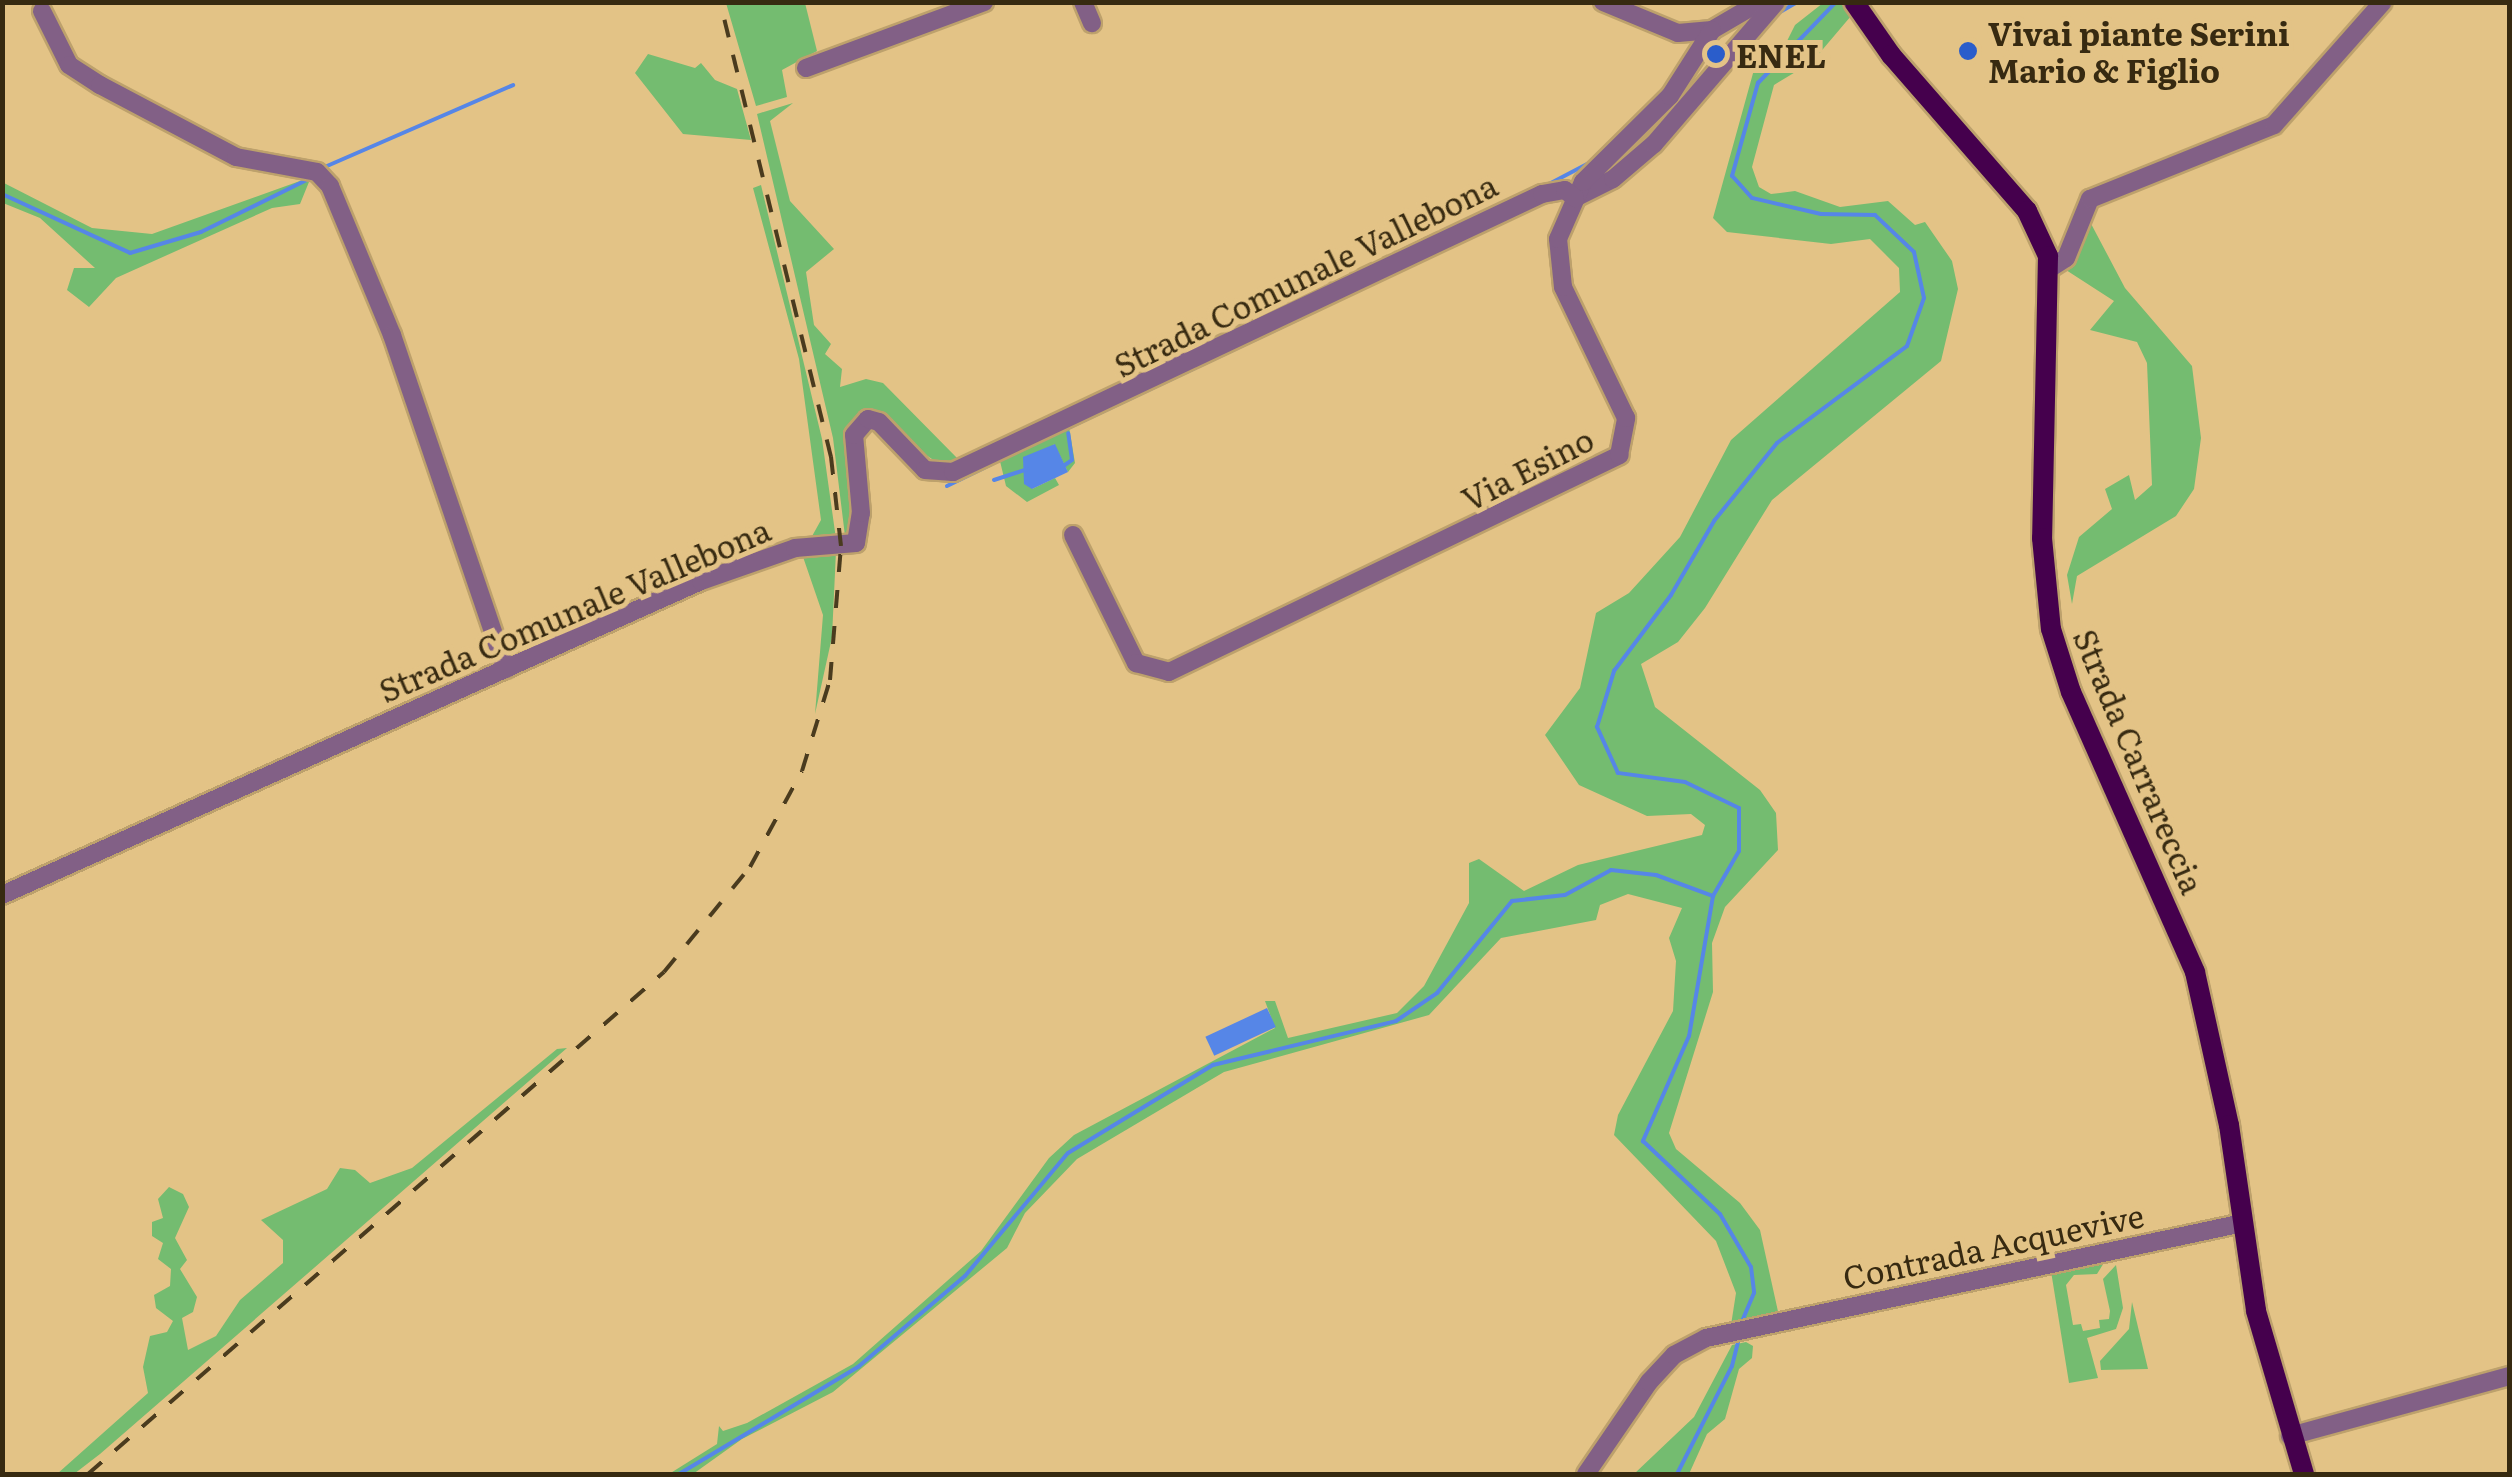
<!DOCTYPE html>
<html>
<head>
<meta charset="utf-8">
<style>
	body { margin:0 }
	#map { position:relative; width:2512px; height:1477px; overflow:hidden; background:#e3c386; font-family:Literata,serif }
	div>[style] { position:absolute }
	.green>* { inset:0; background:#74bc70 }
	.water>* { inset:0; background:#5686e7; transform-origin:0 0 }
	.stream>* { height:4px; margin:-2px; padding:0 2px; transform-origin:2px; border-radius:2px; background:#5686e7 }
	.roads { filter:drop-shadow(2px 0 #bda16c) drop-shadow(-2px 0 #bda16c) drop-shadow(0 2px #bda16c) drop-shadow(0 -2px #bda16c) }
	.minor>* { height:18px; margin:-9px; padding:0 9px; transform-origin:9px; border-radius:9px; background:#826086 }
	.major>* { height:20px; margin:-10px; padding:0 10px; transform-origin:10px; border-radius:10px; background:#45004d }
	.rail>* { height:4px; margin-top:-2px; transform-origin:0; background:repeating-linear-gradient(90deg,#4a3b1e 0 18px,transparent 0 36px) }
	.dots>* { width:28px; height:28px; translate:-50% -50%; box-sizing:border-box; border:5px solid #e3c386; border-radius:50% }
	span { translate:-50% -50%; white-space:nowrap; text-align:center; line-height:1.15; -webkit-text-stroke:10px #e3c386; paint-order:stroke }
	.poi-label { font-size:32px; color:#372a11; font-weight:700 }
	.left { translate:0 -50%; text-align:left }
	.street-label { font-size:32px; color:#372a11 }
	.frame { position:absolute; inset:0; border:5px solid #372a11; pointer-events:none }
</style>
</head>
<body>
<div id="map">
	<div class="green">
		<div style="clip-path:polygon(726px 3px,805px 3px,817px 51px,782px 70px,787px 97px,756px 106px)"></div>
		<div style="clip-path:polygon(1823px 3px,1841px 3px,1851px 16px,1812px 62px,1774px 85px,1752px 167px,1759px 187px,1771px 194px,1795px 191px,1840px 207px,1888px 201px,1915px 225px,1925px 222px,1952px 261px,1958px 289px,1941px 361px,1772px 500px,1705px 608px,1678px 642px,1641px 664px,1655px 707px,1760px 790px,1776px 813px,1778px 850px,1725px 907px,1712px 943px,1713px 992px,1669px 1133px,1676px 1149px,1740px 1203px,1760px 1230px,1779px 1316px,1731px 1325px,1736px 1293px,1716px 1241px,1614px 1135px,1618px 1115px,1673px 1011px,1676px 961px,1669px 938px,1682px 908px,1628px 894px,1600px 905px,1596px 920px,1501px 938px,1429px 1015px,1224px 1072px,1077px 1159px,1025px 1213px,1007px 1248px,833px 1392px,742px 1439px,693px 1474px,669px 1474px,717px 1444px,719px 1426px,723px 1431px,747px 1423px,853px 1364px,981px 1251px,1049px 1158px,1074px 1135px,1275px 1028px,1265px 1001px,1275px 1001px,1288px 1038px,1397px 1013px,1424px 986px,1469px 903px,1469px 863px,1479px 859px,1524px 891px,1578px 865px,1702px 835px,1705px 825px,1691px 814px,1647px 816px,1579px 785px,1545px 735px,1580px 688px,1596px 613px,1629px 593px,1680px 537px,1731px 440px,1900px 292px,1899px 268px,1870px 239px,1831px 244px,1727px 232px,1713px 218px,1755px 66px,1782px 51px,1795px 25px)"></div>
		<div style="clip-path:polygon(648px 54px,695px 68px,701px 63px,715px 80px,737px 89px,751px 140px,683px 134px,635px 73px)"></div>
		<div style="clip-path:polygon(793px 103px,770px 121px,790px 201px,834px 249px,806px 272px,814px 325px,831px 344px,825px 354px,842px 369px,840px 387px,866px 379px,883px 383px,958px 459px,1000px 442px,958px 463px,935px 461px,862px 413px,853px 531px,845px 536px,833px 438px,757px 114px)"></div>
		<div style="clip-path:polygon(311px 177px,300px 204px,272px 208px,116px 278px,89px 307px,67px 290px,74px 268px,95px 268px,40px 218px,3px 203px,2px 182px,92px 228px,152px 234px)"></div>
		<div style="clip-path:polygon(761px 185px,822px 439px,836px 539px,811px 538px,821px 520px,799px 359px,753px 188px)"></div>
		<div style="clip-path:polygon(2088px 218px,2125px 288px,2192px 366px,2201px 438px,2194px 489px,2176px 516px,2077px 576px,2072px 604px,2067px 575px,2079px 537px,2112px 509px,2105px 489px,2129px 475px,2135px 500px,2152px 485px,2147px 363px,2137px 342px,2090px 330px,2114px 301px,2066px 270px)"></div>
		<div style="clip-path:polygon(1069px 427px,1075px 463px,1068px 472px,1054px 444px,1032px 489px,1055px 478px,1059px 485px,1027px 502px,1006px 486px,999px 457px)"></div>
		<div style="clip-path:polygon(836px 551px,832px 637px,815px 714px,823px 615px,802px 554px)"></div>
		<div style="clip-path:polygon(567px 1048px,100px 1454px,74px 1474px,57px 1474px,148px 1393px,143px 1367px,150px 1336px,167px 1332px,173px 1321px,156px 1308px,154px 1295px,170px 1286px,171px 1269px,158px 1259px,163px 1243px,152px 1236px,152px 1222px,163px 1218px,158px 1199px,169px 1187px,183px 1194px,189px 1207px,175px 1238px,187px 1260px,180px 1269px,197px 1297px,193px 1312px,182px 1318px,188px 1350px,216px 1336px,240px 1300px,283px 1263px,283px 1240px,261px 1220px,327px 1189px,340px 1168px,355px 1170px,370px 1183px,412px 1168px,557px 1049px)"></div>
		<div style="clip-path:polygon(2110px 1253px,2097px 1274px,2074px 1275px,2066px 1285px,2073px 1325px,2081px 1324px,2083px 1331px,2100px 1328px,2099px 1320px,2109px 1319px,2110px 1311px,2103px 1279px,2116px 1265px,2123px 1308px,2116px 1329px,2087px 1338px,2098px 1378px,2069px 1383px,2050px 1265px)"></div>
		<div style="clip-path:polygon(2132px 1302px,2148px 1369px,2101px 1370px,2100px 1361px,2129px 1329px)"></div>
		<div style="clip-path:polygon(1746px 1342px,1753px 1346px,1752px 1358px,1739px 1369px,1725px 1419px,1707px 1434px,1689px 1474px,1634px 1474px,1694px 1417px,1732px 1345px)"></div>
	</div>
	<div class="water">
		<div style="clip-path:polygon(1055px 444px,1068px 472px,1032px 489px,1024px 484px,1023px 457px)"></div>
		<div style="left:1267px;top:1008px;width:21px;height:68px;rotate:65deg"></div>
	</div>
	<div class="stream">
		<div style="left:1780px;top:12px;width:20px;rotate:-30deg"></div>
		<div style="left:327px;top:166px;width:203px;rotate:-23.5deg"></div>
		<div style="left:1549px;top:184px;width:50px;rotate:-27.6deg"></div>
		<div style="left:2px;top:194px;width:141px;rotate:24.7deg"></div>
		<div style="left:130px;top:253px;width:74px;rotate:-16.5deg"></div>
		<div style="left:201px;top:232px;width:125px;rotate:-26.2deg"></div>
		<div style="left:998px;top:461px;width:351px;rotate:-25.3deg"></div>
		<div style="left:1062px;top:467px;width:12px;rotate:-35deg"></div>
		<div style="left:1072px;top:460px;width:27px;rotate:-98deg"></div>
		<div style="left:994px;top:480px;width:35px;rotate:-18deg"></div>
		<div style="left:947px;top:486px;width:50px;rotate:-26.1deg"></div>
		<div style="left:1713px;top:896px;width:142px;rotate:99.7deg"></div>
		<div style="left:1689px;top:1036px;width:115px;rotate:113.7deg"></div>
		<div style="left:1643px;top:1141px;width:106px;rotate:43.5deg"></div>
		<div style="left:1720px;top:1214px;width:61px;rotate:59.7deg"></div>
		<div style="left:1751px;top:1267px;width:26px;rotate:83deg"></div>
		<div style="left:1754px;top:1293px;width:34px;rotate:113deg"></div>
		<div style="left:679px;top:1474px;width:209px;rotate:-30.9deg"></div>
		<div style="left:858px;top:1367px;width:140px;rotate:-40.4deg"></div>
		<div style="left:965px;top:1276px;width:160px;rotate:-50.1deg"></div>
		<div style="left:1068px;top:1153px;width:170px;rotate:-31.3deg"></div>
		<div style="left:1213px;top:1065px;width:188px;rotate:-13.5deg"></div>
		<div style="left:1396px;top:1021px;width:50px;rotate:-34.3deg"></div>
		<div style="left:1437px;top:993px;width:119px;rotate:-50.8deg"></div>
		<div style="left:1512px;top:901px;width:53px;rotate:-6.5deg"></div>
		<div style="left:1565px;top:895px;width:52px;rotate:-28.5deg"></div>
		<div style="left:1611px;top:870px;width:45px;rotate:6.3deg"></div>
		<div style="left:1656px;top:875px;width:61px;rotate:20.2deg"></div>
		<div style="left:1713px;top:896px;width:52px;rotate:-60deg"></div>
		<div style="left:1739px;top:851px;width:43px;rotate:-90deg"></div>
		<div style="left:1739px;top:808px;width:60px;rotate:-154.3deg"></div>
		<div style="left:1685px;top:782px;width:68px;rotate:-172.3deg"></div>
		<div style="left:1618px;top:773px;width:51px;rotate:-114.5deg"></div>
		<div style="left:1597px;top:727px;width:59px;rotate:-73.1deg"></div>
		<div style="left:1614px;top:671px;width:95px;rotate:-53.1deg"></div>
		<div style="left:1671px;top:595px;width:86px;rotate:-59.8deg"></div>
		<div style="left:1714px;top:521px;width:100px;rotate:-51.1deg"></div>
		<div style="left:1777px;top:443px;width:162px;rotate:-36.7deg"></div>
		<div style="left:1907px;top:346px;width:51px;rotate:-70.5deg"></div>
		<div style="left:1924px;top:298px;width:47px;rotate:-102.3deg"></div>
		<div style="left:1914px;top:252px;width:54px;rotate:-136.5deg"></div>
		<div style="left:1875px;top:215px;width:54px;rotate:-178.9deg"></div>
		<div style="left:1821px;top:214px;width:71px;rotate:-166.9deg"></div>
		<div style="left:1752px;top:198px;width:30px;rotate:-132deg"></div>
		<div style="left:1732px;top:176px;width:97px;rotate:-74.4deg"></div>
		<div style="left:1758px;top:83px;width:112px;rotate:-46.1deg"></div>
		<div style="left:1677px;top:1474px;width:121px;rotate:-63deg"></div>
		<div style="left:1732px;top:1366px;width:29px;rotate:-76deg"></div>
	</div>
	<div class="roads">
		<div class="minor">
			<div style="left:1083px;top:2px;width:23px;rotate:67deg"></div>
			<div style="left:1603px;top:2px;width:81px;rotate:22.5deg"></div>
			<div style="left:1678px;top:33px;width:34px;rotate:-5deg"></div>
			<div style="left:1712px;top:30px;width:56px;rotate:-30.3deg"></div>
			<div style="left:42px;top:11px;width:60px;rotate:63.4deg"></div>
			<div style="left:69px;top:65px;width:37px;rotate:33deg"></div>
			<div style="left:100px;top:85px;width:154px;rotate:27.9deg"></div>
			<div style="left:236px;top:157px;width:82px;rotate:10.5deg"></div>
			<div style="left:317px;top:172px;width:19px;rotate:47deg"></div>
			<div style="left:330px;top:186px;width:161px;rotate:67.4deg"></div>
			<div style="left:392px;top:335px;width:353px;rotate:71.2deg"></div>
			<div style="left:806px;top:68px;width:190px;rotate:-20.3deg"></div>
			<div style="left:1575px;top:198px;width:42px;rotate:-26.6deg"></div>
			<div style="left:1613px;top:179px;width:54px;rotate:-40.5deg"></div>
			<div style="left:1654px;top:144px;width:187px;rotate:-49.3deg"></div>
			<div style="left:2049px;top:269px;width:20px;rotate:-33deg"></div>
			<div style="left:2066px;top:258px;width:64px;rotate:-67.9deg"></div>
			<div style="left:2090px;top:199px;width:198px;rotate:-21.9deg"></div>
			<div style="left:2274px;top:125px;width:164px;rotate:-48.5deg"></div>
			<div style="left:1073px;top:535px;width:143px;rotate:63.8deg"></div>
			<div style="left:1136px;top:663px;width:34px;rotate:15deg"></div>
			<div style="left:1169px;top:672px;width:500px;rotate:-25.7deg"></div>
			<div style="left:1619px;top:455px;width:38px;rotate:-79deg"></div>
			<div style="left:1626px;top:418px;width:145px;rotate:-115.7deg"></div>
			<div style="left:1563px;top:287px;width:48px;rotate:-95.9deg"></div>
			<div style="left:1558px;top:239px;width:62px;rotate:-66.3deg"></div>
			<div style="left:1583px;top:182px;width:122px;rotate:-44.7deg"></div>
			<div style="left:1670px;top:96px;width:78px;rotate:-57.5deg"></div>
			<div style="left:2px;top:895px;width:766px;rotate:-24.19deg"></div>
			<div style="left:701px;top:581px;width:100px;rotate:-19.3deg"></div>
			<div style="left:795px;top:548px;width:61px;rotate:-4.7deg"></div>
			<div style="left:856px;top:543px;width:30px;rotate:-81deg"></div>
			<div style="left:861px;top:513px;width:78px;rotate:-95.1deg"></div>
			<div style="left:854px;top:435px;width:21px;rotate:-49deg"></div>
			<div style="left:868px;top:419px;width:11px;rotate:15deg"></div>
			<div style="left:879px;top:422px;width:66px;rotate:46.2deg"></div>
			<div style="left:925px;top:470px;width:28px;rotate:4deg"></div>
			<div style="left:953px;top:472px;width:651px;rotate:-25.27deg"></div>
			<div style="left:1542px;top:194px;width:23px;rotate:-10deg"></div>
			<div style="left:1565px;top:190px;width:13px;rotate:39deg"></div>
			<div style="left:2290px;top:1436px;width:228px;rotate:-15.3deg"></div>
			<div style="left:1586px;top:1474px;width:112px;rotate:-55.6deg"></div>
			<div style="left:1649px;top:1382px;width:37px;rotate:-47deg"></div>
			<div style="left:1674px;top:1355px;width:36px;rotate:-28deg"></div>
			<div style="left:1706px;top:1338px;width:549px;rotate:-12.09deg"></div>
		</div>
		<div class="major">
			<div style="left:1854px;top:2px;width:65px;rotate:55.1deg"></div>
			<div style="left:1891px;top:55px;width:207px;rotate:48.9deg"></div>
			<div style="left:2027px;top:211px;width:50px;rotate:65deg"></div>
			<div style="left:2048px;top:256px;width:282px;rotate:91.2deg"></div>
			<div style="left:2042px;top:538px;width:91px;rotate:84.4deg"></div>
			<div style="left:2051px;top:629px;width:66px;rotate:72.4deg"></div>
			<div style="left:2071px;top:692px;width:306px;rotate:66.1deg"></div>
			<div style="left:2195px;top:972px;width:157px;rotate:77.5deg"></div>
			<div style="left:2229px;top:1125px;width:188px;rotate:81.7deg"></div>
			<div style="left:2256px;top:1311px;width:170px;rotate:73.6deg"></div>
		</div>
	</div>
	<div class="rail">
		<div style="left:88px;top:1474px;width:764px;rotate:-41.07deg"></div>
		<div style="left:664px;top:972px;width:136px;rotate:-50.7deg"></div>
		<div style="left:750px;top:867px;width:109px;rotate:-61.6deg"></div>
		<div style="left:802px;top:771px;width:95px;rotate:-72.9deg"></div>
		<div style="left:830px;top:680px;width:134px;rotate:-85.3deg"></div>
		<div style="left:841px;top:546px;width:90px;rotate:-96.4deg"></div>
		<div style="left:831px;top:457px;width:468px;rotate:-103.7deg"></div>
	</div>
	<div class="dots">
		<div style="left:1968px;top:51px;background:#2a5dcb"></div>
		<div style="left:1716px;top:54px;background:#2a5dcb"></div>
	</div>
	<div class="poi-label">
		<span class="left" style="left:1988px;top:51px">Vivai piante Serini<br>Mario &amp; Figlio</span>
		<span class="left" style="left:1736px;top:54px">ENEL</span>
	</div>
	<div class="street-label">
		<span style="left:1305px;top:274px;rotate:-26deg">Strada Comunale Vallebona</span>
		<span style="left:1527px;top:468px;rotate:-27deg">Via Esino</span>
		<span style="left:574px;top:609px;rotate:-23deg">Strada Comunale Vallebona</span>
		<span style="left:2140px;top:761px;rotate:67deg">Strada Carrareccia</span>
		<span style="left:1993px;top:1245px;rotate:-12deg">Contrada Acquevive</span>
	</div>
	<div class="frame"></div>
</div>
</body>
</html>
